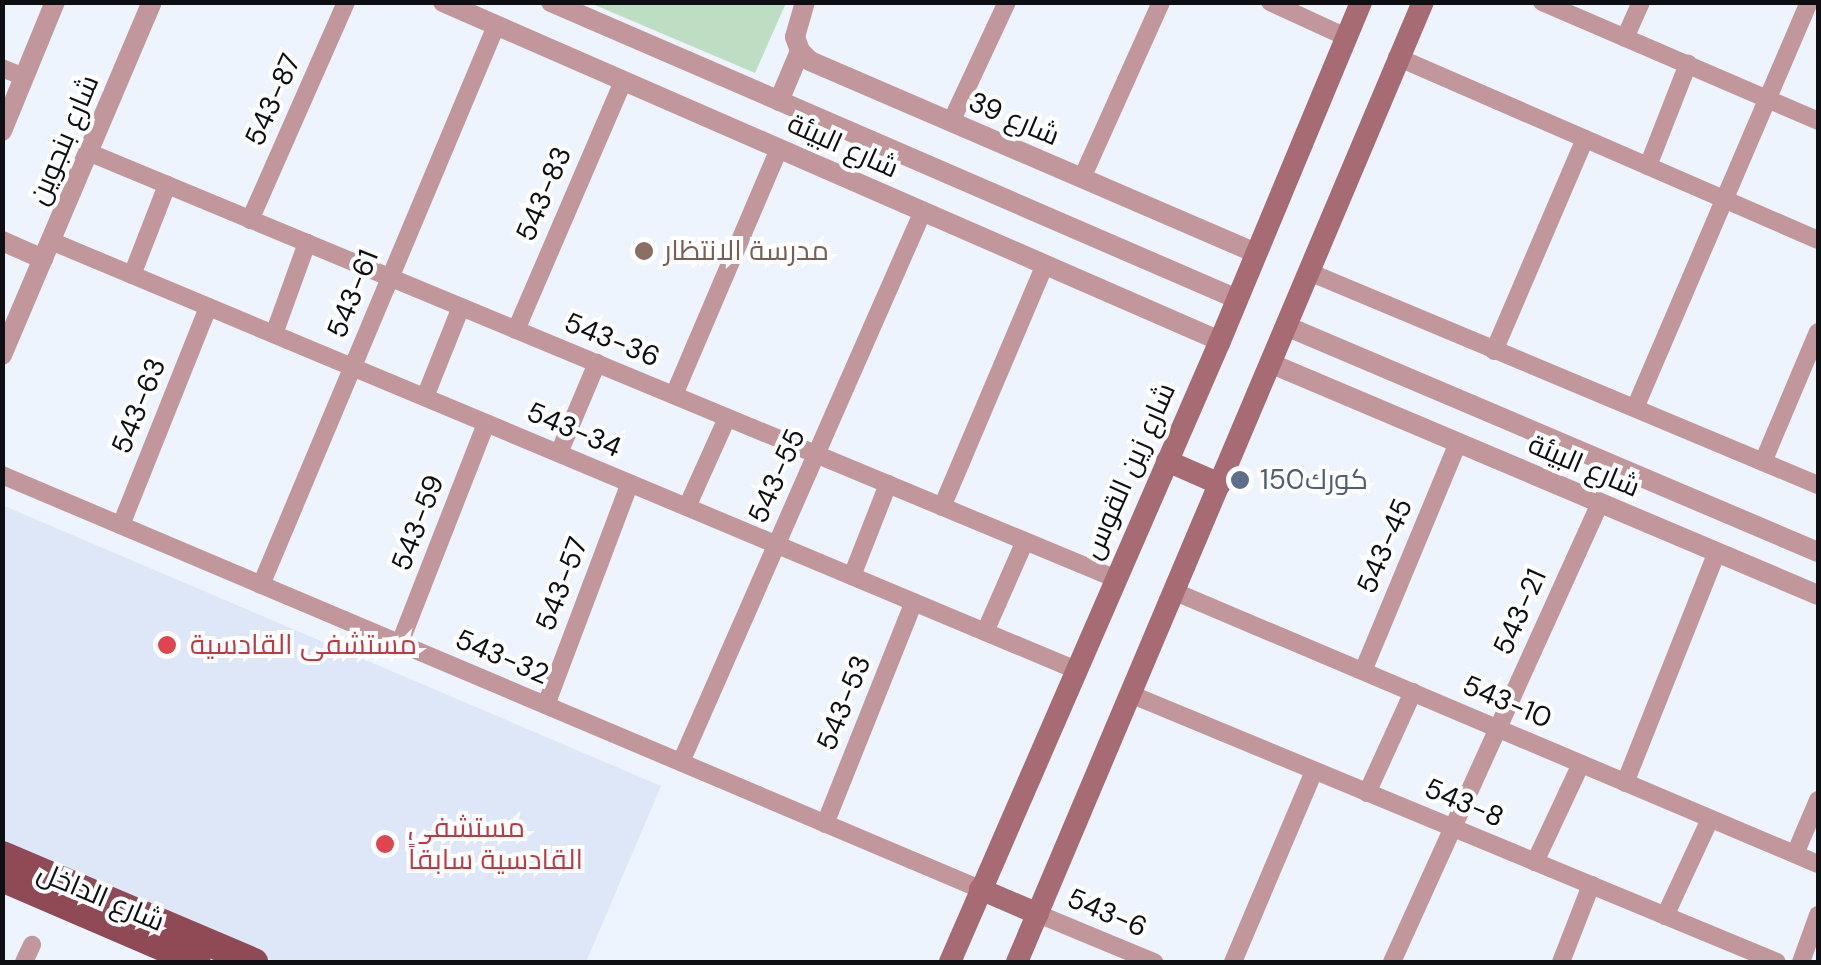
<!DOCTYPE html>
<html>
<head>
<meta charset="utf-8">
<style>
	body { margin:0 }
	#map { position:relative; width:1821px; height:965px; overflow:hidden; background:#eef4fe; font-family:"DM Sans",Cairo,sans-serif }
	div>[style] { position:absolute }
	.built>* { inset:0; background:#dde7f7 }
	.green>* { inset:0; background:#bedec3 }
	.minor>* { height:18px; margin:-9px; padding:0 9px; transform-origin:9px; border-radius:9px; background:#c1979c }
	.tertiary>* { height:20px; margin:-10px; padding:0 10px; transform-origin:10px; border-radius:10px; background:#c1979c }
	.secondary>* { height:22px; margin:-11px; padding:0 11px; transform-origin:11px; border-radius:11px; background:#a66b73 }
	.primary>* { height:28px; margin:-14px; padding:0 14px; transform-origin:14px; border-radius:14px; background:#904a56 }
	.dots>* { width:28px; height:28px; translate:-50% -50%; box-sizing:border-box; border:5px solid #fff; border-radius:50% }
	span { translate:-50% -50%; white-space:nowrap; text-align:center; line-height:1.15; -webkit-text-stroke:8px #fff; paint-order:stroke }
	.street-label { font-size:28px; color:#0d0f12 }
	.education-label { font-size:28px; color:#785e54 }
	.left { translate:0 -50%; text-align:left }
	.service-label { font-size:28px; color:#4e5e75 }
	.health-label { font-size:28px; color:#be3a42 }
	.frame { position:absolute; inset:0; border:5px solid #0d0f12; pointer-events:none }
</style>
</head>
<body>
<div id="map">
	<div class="built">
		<div style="clip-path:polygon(2px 505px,661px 786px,586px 962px,276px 962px,3px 850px)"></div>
	</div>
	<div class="green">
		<div style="clip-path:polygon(590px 3px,786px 3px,755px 73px)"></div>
	</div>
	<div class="minor">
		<div style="left:1270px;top:2px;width:84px;rotate:24.7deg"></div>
		<div style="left:1542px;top:2px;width:301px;rotate:23.3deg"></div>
		<div style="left:1625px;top:38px;width:39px;rotate:-66deg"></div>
		<div style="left:1397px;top:57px;width:459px;rotate:23.5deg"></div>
		<div style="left:2px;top:68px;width:24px;rotate:22deg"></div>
		<div style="left:951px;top:122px;width:132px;rotate:-65deg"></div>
		<div style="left:88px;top:152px;width:1111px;rotate:22.55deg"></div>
		<div style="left:1648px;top:166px;width:110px;rotate:-68.6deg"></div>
		<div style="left:1082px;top:178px;width:193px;rotate:-65.8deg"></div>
		<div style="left:250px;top:220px;width:238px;rotate:-66.2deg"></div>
		<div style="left:51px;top:241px;width:1111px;rotate:22.71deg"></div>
		<div style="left:1309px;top:272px;width:552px;rotate:22.71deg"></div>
		<div style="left:132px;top:275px;width:97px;rotate:-68.7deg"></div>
		<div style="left:516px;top:330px;width:271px;rotate:-66.7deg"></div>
		<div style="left:274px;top:334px;width:97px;rotate:-70.1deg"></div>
		<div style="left:1494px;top:351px;width:231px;rotate:-66.8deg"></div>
		<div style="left:674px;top:395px;width:267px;rotate:-66.9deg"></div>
		<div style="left:425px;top:397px;width:97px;rotate:-68.2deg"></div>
		<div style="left:1635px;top:408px;width:442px;rotate:-66.8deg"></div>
		<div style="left:559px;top:453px;width:98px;rotate:-67.1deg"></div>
		<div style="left:1763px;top:462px;width:141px;rotate:-67.1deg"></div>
		<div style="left:2px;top:475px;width:1062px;rotate:22.94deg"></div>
		<div style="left:687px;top:507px;width:98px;rotate:-65.8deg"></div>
		<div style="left:942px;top:507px;width:264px;rotate:-67deg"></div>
		<div style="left:121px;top:525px;width:235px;rotate:-68.2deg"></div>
		<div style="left:852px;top:576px;width:99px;rotate:-68.6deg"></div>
		<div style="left:261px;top:585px;width:606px;rotate:-67.2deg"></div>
		<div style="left:1173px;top:591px;width:700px;rotate:22.94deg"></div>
		<div style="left:985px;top:632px;width:99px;rotate:-66.3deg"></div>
		<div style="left:400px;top:643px;width:236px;rotate:-68.6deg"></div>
		<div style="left:1363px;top:671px;width:247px;rotate:-67.4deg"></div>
		<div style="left:1130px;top:694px;width:700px;rotate:22.5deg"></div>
		<div style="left:546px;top:705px;width:237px;rotate:-69.3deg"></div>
		<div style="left:681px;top:762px;width:602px;rotate:-66.29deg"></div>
		<div style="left:1625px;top:783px;width:249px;rotate:-68.3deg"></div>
		<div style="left:1367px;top:793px;width:111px;rotate:-65.5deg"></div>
		<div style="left:825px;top:824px;width:239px;rotate:-68.2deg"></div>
		<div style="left:1795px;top:854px;width:59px;rotate:-66.9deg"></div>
		<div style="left:1535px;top:862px;width:108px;rotate:-64.9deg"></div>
		<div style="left:1038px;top:914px;width:126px;rotate:22.5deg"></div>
		<div style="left:1665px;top:916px;width:107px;rotate:-65.1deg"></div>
		<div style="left:24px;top:962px;width:19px;rotate:-65deg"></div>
		<div style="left:1233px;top:962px;width:207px;rotate:-67deg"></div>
		<div style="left:1392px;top:962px;width:504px;rotate:-65.62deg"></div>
		<div style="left:1561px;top:962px;width:83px;rotate:-68.7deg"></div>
		<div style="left:1801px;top:962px;width:50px;rotate:-70.1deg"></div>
	</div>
	<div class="tertiary">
		<div style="left:443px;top:2px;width:848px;rotate:23.57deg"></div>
		<div style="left:551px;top:2px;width:748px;rotate:23.41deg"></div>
		<div style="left:805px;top:2px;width:36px;rotate:106deg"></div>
		<div style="left:795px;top:37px;width:15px;rotate:70deg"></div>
		<div style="left:800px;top:51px;width:14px;rotate:45deg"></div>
		<div style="left:810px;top:61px;width:486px;rotate:23.3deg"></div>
		<div style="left:779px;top:101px;width:54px;rotate:-67.2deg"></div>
		<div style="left:2px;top:131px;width:139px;rotate:-67.7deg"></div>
		<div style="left:2px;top:241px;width:45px;rotate:23.7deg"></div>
		<div style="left:1286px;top:326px;width:578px;rotate:23.02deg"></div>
		<div style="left:2px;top:355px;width:384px;rotate:-67deg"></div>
		<div style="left:1272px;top:364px;width:593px;rotate:22.93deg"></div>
	</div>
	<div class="secondary">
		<div style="left:1167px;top:461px;width:58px;rotate:23.5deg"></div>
		<div style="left:980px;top:889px;width:63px;rotate:23.3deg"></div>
		<div style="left:950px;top:962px;width:677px;rotate:-66.5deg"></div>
		<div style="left:1220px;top:341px;width:367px;rotate:-67.4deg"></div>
		<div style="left:1017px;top:962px;width:1042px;rotate:-67.08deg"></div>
	</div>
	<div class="primary">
		<div style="left:2px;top:855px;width:274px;rotate:23deg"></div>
		<div style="left:2px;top:878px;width:212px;rotate:23.3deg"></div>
	</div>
	<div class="dots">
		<div style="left:644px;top:251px;background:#8d6e63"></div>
		<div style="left:1240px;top:480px;background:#5c6f8a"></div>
		<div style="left:167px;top:645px;background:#e0444e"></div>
		<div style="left:385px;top:844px;background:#e0444e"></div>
	</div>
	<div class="street-label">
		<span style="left:273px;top:100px;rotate:-66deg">543-87</span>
		<span style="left:1014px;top:119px;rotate:23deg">شارع 39</span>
		<span style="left:64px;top:140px;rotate:-67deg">شارع بنجوين</span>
		<span style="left:843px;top:146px;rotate:24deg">شارع البيئة</span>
		<span style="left:544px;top:194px;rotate:-67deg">543-83</span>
		<span style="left:353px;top:294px;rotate:-68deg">543-61</span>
		<span style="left:612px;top:340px;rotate:22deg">543-36</span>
		<span style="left:139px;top:406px;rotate:-68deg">543-63</span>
		<span style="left:574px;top:430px;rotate:23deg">543-34</span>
		<span style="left:1584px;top:466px;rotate:23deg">شارع البيئة</span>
		<span style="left:1129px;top:471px;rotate:-66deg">شارع زين القوس</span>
		<span style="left:777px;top:476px;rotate:-66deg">543-55</span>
		<span style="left:418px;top:523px;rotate:-69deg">543-59</span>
		<span style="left:1385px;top:546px;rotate:-67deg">543-45</span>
		<span style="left:562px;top:584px;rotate:-69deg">543-57</span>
		<span style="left:1520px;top:612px;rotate:-66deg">543-21</span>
		<span style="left:502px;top:657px;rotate:23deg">543-32</span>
		<span style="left:1507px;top:702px;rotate:23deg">543-10</span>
		<span style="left:844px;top:703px;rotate:-68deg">543-53</span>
		<span style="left:1464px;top:803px;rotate:23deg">543-8</span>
		<span style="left:101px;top:897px;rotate:23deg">شارع الداخل</span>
		<span style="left:1107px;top:913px;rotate:23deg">543-6</span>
	</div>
	<div class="education-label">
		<span class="left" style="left:664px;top:251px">مدرسة الانتظار</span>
	</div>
	<div class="service-label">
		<span class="left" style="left:1260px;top:480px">كورك150</span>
	</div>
	<div class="health-label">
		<span class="left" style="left:190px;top:645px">مستشفى القادسية</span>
		<span class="left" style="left:408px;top:844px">مستشفى<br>القادسية سابقاً</span>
	</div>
	<div class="frame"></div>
</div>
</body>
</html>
